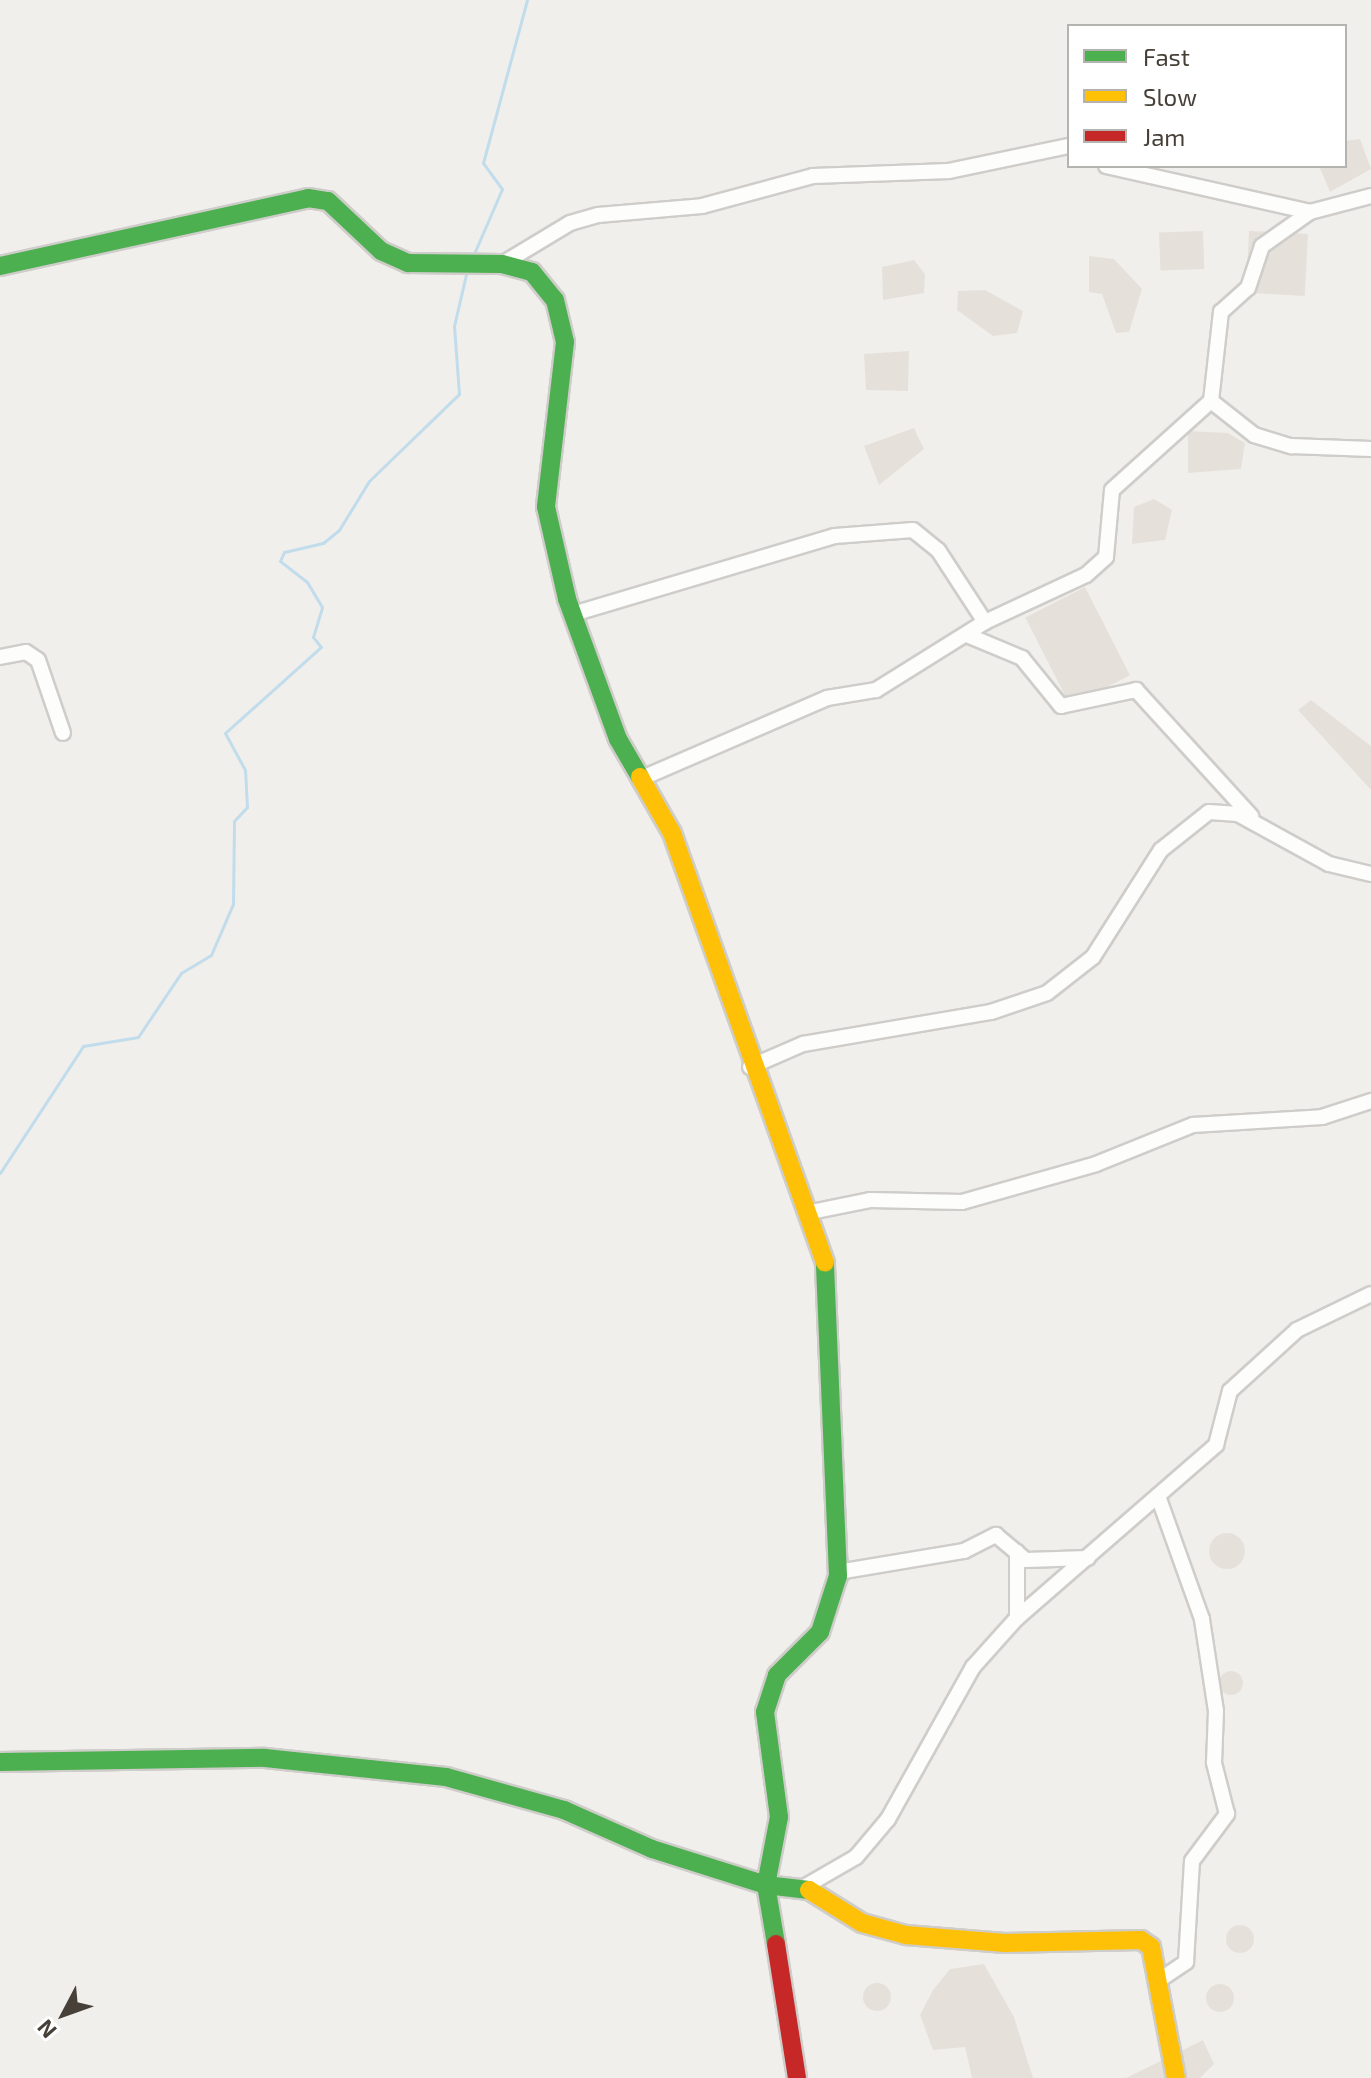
<!DOCTYPE html>
<html>
<head>
<meta charset="utf-8">
<style>
	body { margin:0 }
	#map { position:relative; width:1371px; height:2078px; overflow:hidden; background:#f1efec; font-family:"Exo 2",sans-serif }
	div>[style] { position:absolute }
	.residential>* { inset:0; background:#e5e1da; transform-origin:0 0 }
	.round { border-radius:50% }
	.stream>* { height:3px; margin:-1.5px; padding:0 1.5px; transform-origin:1.5px; border-radius:1.5px; background:#c1dceb }
	.roads { filter:drop-shadow(2px 0 #cfcdca) drop-shadow(-2px 0 #cfcdca) drop-shadow(0 2px #cfcdca) drop-shadow(0 -2px #cfcdca) }
	.street>* { height:14px; margin:-7px; padding:0 7px; transform-origin:7px; border-radius:7px; background:#fdfdfc }
	.fast>* { height:18px; margin:-9px; padding:0 9px; transform-origin:9px; border-radius:9px; background:#4caf50 }
	.slow>* { height:18px; margin:-9px; padding:0 9px; transform-origin:9px; border-radius:9px; background:#ffc107 }
	.jam>* { height:18px; margin:-9px; padding:0 9px; transform-origin:9px; border-radius:9px; background:#c62828 }
	span { translate:-50% -50%; white-space:nowrap; text-align:center; line-height:1.15; -webkit-text-stroke:7px #fff; paint-order:stroke }
	.legend { position:absolute; left:1067px; top:24px; width:280px; height:144px; box-sizing:border-box; background:#fff; border:2px solid #b5b3af; margin:0; padding:10px 14px; list-style:none; font-size:24px; color:#474038 }
	.legend li { display:flex; align-items:center; gap:16px; height:40px }
	.legend b { width:40px; border:2px solid #b5b3af }
	.north { position:absolute; left:24px; top:1974px; width:80px; height:80px; -webkit-text-stroke:6px #fff; paint-order:stroke; rotate:229deg; font-size:22px; font-weight:700; line-height:32px; text-align:center; color:#474038 }
	.north::after { content:''; display:block; margin:auto; width:28px; height:36px; background:#474038; clip-path:polygon(50% 0,100% 100%,50% 72%,0 100%) }
</style>
</head>
<body>
<div id="map">
	<div class="residential">
		<div style="clip-path:polygon(1360px 139px,1371px 169px,1330px 192px,1319px 166px,1345px 166px,1345px 141px)"></div>
		<div style="left:1203px;top:231px;width:38px;height:44px;rotate:88deg"></div>
		<div style="left:1308px;top:234px;width:62px;height:59px;rotate:93deg"></div>
		<div style="clip-path:polygon(1089px 256px,1114px 259px,1142px 289px,1129px 332px,1116px 333px,1102px 294px,1089px 292px)"></div>
		<div style="clip-path:polygon(914px 260px,925px 274px,924px 293px,883px 300px,882px 267px)"></div>
		<div style="clip-path:polygon(985px 290px,1023px 311px,1017px 333px,993px 336px,957px 310px,958px 291px)"></div>
		<div style="clip-path:polygon(909px 351px,908px 391px,866px 390px,864px 354px)"></div>
		<div style="clip-path:polygon(914px 428px,924px 449px,879px 485px,864px 446px)"></div>
		<div style="clip-path:polygon(1188px 431px,1228px 433px,1245px 443px,1241px 469px,1188px 473px)"></div>
		<div style="clip-path:polygon(1154px 499px,1172px 510px,1165px 540px,1132px 544px,1134px 507px)"></div>
		<div style="left:1085px;top:587px;width:99px;height:67px;rotate:63deg"></div>
		<div style="clip-path:polygon(1311px 700px,1371px 746px,1371px 790px,1298px 710px)"></div>
		<div class="round" style="left:1209px;top:1533px;width:36px;height:36px"></div>
		<div class="round" style="left:1219px;top:1671px;width:24px;height:24px"></div>
		<div class="round" style="left:1226px;top:1925px;width:28px;height:28px"></div>
		<div style="clip-path:polygon(984px 1964px,1014px 2017px,1033px 2078px,972px 2078px,965px 2047px,933px 2050px,920px 2015px,933px 1990px,950px 1969px)"></div>
		<div class="round" style="left:863px;top:1983px;width:28px;height:28px"></div>
		<div class="round" style="left:1206px;top:1984px;width:28px;height:28px"></div>
		<div style="clip-path:polygon(1203px 2040px,1214px 2064px,1200px 2078px,1126px 2078px)"></div>
	</div>
	<div class="stream">
		<div style="left:473px;top:256px;width:73px;rotate:-66.6deg"></div>
		<div style="left:502px;top:189px;width:32px;rotate:-126deg"></div>
		<div style="left:483px;top:163px;width:169px;rotate:-74.9deg"></div>
		<div style="left:0;top:1173px;width:152px;rotate:-56.8deg"></div>
		<div style="left:83px;top:1046px;width:56px;rotate:-9.3deg"></div>
		<div style="left:138px;top:1037px;width:77px;rotate:-56.1deg"></div>
		<div style="left:181px;top:973px;width:35px;rotate:-31deg"></div>
		<div style="left:211px;top:955px;width:56px;rotate:-66.7deg"></div>
		<div style="left:233px;top:904px;width:83px;rotate:-89.3deg"></div>
		<div style="left:234px;top:821px;width:19px;rotate:-47deg"></div>
		<div style="left:247px;top:807px;width:37px;rotate:-93deg"></div>
		<div style="left:245px;top:770px;width:42px;rotate:-118.4deg"></div>
		<div style="left:225px;top:733px;width:129px;rotate:-41.9deg"></div>
		<div style="left:321px;top:647px;width:13px;rotate:-129deg"></div>
		<div style="left:313px;top:637px;width:31px;rotate:-73deg"></div>
		<div style="left:322px;top:607px;width:29px;rotate:-121deg"></div>
		<div style="left:307px;top:582px;width:34px;rotate:-142deg"></div>
		<div style="left:280px;top:561px;width:10px;rotate:-66deg"></div>
		<div style="left:284px;top:552px;width:40px;rotate:-13deg"></div>
		<div style="left:323px;top:543px;width:21px;rotate:-39deg"></div>
		<div style="left:339px;top:530px;width:57px;rotate:-58.5deg"></div>
		<div style="left:369px;top:481px;width:125px;rotate:-44deg"></div>
		<div style="left:459px;top:394px;width:68px;rotate:-94.2deg"></div>
		<div style="left:454px;top:326px;width:57px;rotate:-76.9deg"></div>
	</div>
	<div class="roads">
		<div class="street">
			<div style="left:1106px;top:166px;width:209px;rotate:12.7deg"></div>
			<div style="left:1310px;top:212px;width:63px;rotate:-14.7deg"></div>
			<div style="left:502px;top:264px;width:79px;rotate:-31.1deg"></div>
			<div style="left:570px;top:223px;width:29px;rotate:-16deg"></div>
			<div style="left:598px;top:215px;width:104px;rotate:-4.9deg"></div>
			<div style="left:702px;top:206px;width:115px;rotate:-15.1deg"></div>
			<div style="left:813px;top:176px;width:136px;rotate:-2.1deg"></div>
			<div style="left:949px;top:171px;width:123px;rotate:-11.8deg"></div>
			<div style="left:1211px;top:401px;width:55px;rotate:38.3deg"></div>
			<div style="left:1254px;top:435px;width:39px;rotate:17deg"></div>
			<div style="left:1291px;top:446px;width:80px;rotate:2.1deg"></div>
			<div style="left:573px;top:614px;width:273px;rotate:-16.6deg"></div>
			<div style="left:835px;top:536px;width:78px;rotate:-4.4deg"></div>
			<div style="left:913px;top:530px;width:32px;rotate:39deg"></div>
			<div style="left:938px;top:550px;width:86px;rotate:56.9deg"></div>
			<div style="left:967px;top:635px;width:60px;rotate:22.7deg"></div>
			<div style="left:1022px;top:658px;width:62px;rotate:50.9deg"></div>
			<div style="left:1061px;top:706px;width:77px;rotate:-12deg"></div>
			<div style="left:1136px;top:690px;width:171px;rotate:47.6deg"></div>
			<div style="left:0;top:657px;width:26px;rotate:-11deg"></div>
			<div style="left:26px;top:652px;width:14px;rotate:34deg"></div>
			<div style="left:38px;top:660px;width:77px;rotate:71.1deg"></div>
			<div style="left:640px;top:779px;width:204px;rotate:-23.4deg"></div>
			<div style="left:827px;top:698px;width:50px;rotate:-9.3deg"></div>
			<div style="left:876px;top:690px;width:128px;rotate:-32deg"></div>
			<div style="left:985px;top:622px;width:111px;rotate:-25deg"></div>
			<div style="left:1086px;top:575px;width:27px;rotate:-42deg"></div>
			<div style="left:1106px;top:557px;width:67px;rotate:-84.9deg"></div>
			<div style="left:1112px;top:490px;width:133px;rotate:-42deg"></div>
			<div style="left:1211px;top:401px;width:90px;rotate:-83.6deg"></div>
			<div style="left:1221px;top:312px;width:36px;rotate:-42deg"></div>
			<div style="left:1248px;top:288px;width:44px;rotate:-71.6deg"></div>
			<div style="left:1262px;top:246px;width:59px;rotate:-35.3deg"></div>
			<div style="left:750px;top:1067px;width:58px;rotate:-23.5deg"></div>
			<div style="left:803px;top:1044px;width:191px;rotate:-9.7deg"></div>
			<div style="left:991px;top:1012px;width:59px;rotate:-18.7deg"></div>
			<div style="left:1047px;top:993px;width:58px;rotate:-38deg"></div>
			<div style="left:1093px;top:957px;width:127px;rotate:-57.6deg"></div>
			<div style="left:1161px;top:850px;width:61px;rotate:-38.4deg"></div>
			<div style="left:1209px;top:812px;width:29px;rotate:4deg"></div>
			<div style="left:1238px;top:814px;width:104px;rotate:28.8deg"></div>
			<div style="left:1329px;top:864px;width:43px;rotate:13.4deg"></div>
			<div style="left:811px;top:1212px;width:60px;rotate:-11.5deg"></div>
			<div style="left:870px;top:1200px;width:92px;rotate:1.2deg"></div>
			<div style="left:962px;top:1202px;width:139px;rotate:-15.8deg"></div>
			<div style="left:1096px;top:1164px;width:105px;rotate:-21.9deg"></div>
			<div style="left:1193px;top:1125px;width:129px;rotate:-3.5deg"></div>
			<div style="left:1322px;top:1117px;width:52px;rotate:-18.1deg"></div>
			<div style="left:838px;top:1572px;width:128px;rotate:-9.5deg"></div>
			<div style="left:964px;top:1551px;width:36px;rotate:-27deg"></div>
			<div style="left:996px;top:1535px;width:39px;rotate:40deg"></div>
			<div style="left:1026px;top:1560px;width:62px;rotate:-1.8deg"></div>
			<div style="left:1017px;top:1618px;width:66px;rotate:-90deg"></div>
			<div style="left:804px;top:1887px;width:60px;rotate:-30deg"></div>
			<div style="left:856px;top:1857px;width:50px;rotate:-49.9deg"></div>
			<div style="left:888px;top:1819px;width:174px;rotate:-60.8deg"></div>
			<div style="left:973px;top:1667px;width:66px;rotate:-48.1deg"></div>
			<div style="left:1017px;top:1618px;width:264px;rotate:-41deg"></div>
			<div style="left:1216px;top:1445px;width:56px;rotate:-75.5deg"></div>
			<div style="left:1230px;top:1391px;width:91px;rotate:-42.3deg"></div>
			<div style="left:1297px;top:1330px;width:82px;rotate:-25.9deg"></div>
			<div style="left:1158px;top:1981px;width:34px;rotate:-34deg"></div>
			<div style="left:1186px;top:1962px;width:101px;rotate:-86.6deg"></div>
			<div style="left:1192px;top:1861px;width:59px;rotate:-53.3deg"></div>
			<div style="left:1227px;top:1814px;width:53px;rotate:-104.3deg"></div>
			<div style="left:1214px;top:1763px;width:52px;rotate:-87.8deg"></div>
			<div style="left:1216px;top:1711px;width:93px;rotate:-98.7deg"></div>
			<div style="left:1202px;top:1619px;width:131px;rotate:-109.7deg"></div>
		</div>
		<div class="fast">
			<div style="left:0;top:266px;width:315px;rotate:-12.4deg"></div>
			<div style="left:308px;top:198px;width:20px;rotate:9deg"></div>
			<div style="left:328px;top:201px;width:73px;rotate:43.3deg"></div>
			<div style="left:381px;top:251px;width:30px;rotate:24deg"></div>
			<div style="left:408px;top:263px;width:94px;rotate:0.6deg"></div>
			<div style="left:502px;top:264px;width:31px;rotate:15deg"></div>
			<div style="left:532px;top:272px;width:36px;rotate:51deg"></div>
			<div style="left:555px;top:300px;width:43px;rotate:76.6deg"></div>
			<div style="left:565px;top:342px;width:166px;rotate:96.6deg"></div>
			<div style="left:546px;top:507px;width:94px;rotate:77.1deg"></div>
			<div style="left:567px;top:599px;width:149px;rotate:70deg"></div>
			<div style="left:618px;top:739px;width:44px;rotate:59.9deg"></div>
			<div style="left:0;top:1762px;width:265px;rotate:-0.9deg"></div>
			<div style="left:265px;top:1758px;width:182px;rotate:6deg"></div>
			<div style="left:446px;top:1777px;width:123px;rotate:15.6deg"></div>
			<div style="left:564px;top:1810px;width:96px;rotate:23.9deg"></div>
			<div style="left:652px;top:1849px;width:120px;rotate:17.5deg"></div>
			<div style="left:766px;top:1885px;width:43px;rotate:6.6deg"></div>
			<div style="left:776px;top:1944px;width:60px;rotate:-99.6deg"></div>
			<div style="left:766px;top:1885px;width:69px;rotate:-79.2deg"></div>
			<div style="left:779px;top:1817px;width:106px;rotate:-97.6deg"></div>
			<div style="left:765px;top:1712px;width:39px;rotate:-72deg"></div>
			<div style="left:777px;top:1675px;width:61px;rotate:-45deg"></div>
			<div style="left:820px;top:1632px;width:59px;rotate:-72.2deg"></div>
			<div style="left:838px;top:1576px;width:313px;rotate:-92.4deg"></div>
		</div>
		<div class="slow">
			<div style="left:640px;top:777px;width:64px;rotate:60.3deg"></div>
			<div style="left:672px;top:833px;width:456px;rotate:70.4deg"></div>
			<div style="left:809px;top:1890px;width:62px;rotate:31.9deg"></div>
			<div style="left:862px;top:1923px;width:46px;rotate:15.3deg"></div>
			<div style="left:906px;top:1935px;width:99px;rotate:4.6deg"></div>
			<div style="left:1005px;top:1943px;width:136px;rotate:-1.3deg"></div>
			<div style="left:1141px;top:1940px;width:12px;rotate:35deg"></div>
			<div style="left:1151px;top:1947px;width:133px;rotate:79.2deg"></div>
		</div>
		<div class="jam">
			<div style="left:776px;top:1944px;width:136px;rotate:81.1deg"></div>
		</div>
	</div>
	<ul class="legend">
	<li><b style="height:10px;background:#4caf50"></b>Fast</li>
	<li><b style="height:10px;background:#ffc107"></b>Slow</li>
	<li><b style="height:10px;background:#c62828"></b>Jam</li>
	</ul>
	<div class="north">N</div>
</div>
</body>
</html>
